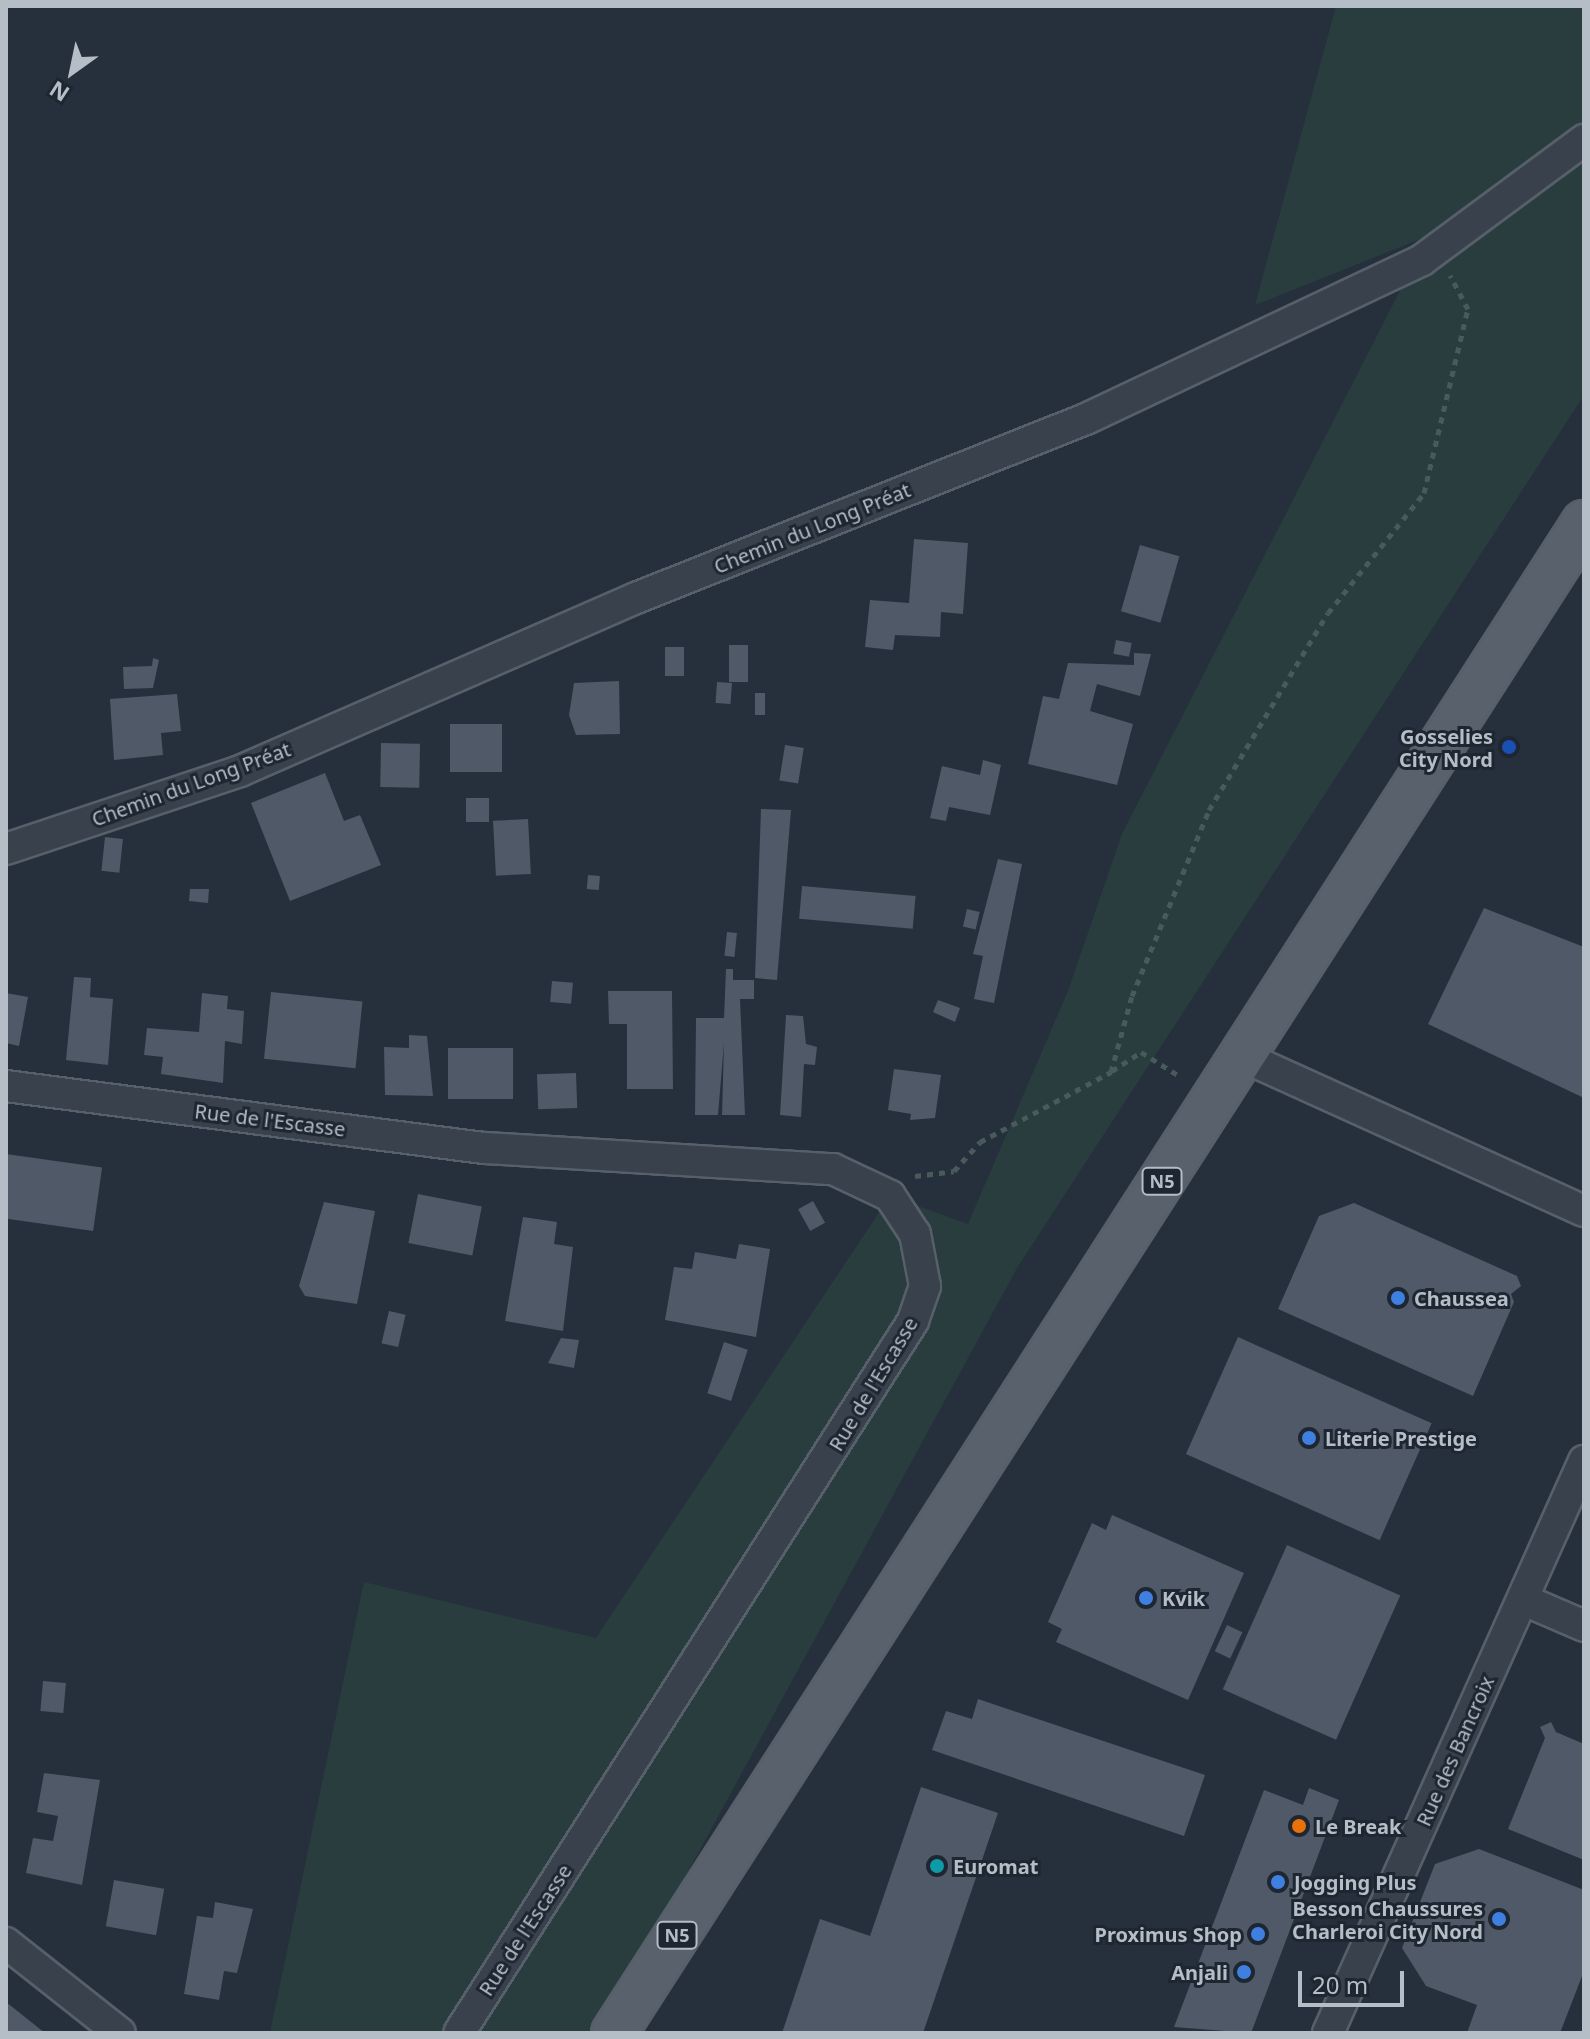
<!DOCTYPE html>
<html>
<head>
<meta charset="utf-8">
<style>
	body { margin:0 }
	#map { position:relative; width:1590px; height:2039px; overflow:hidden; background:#26303c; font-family:"Noto Sans",sans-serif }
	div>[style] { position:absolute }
	.green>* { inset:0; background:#293d3e }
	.building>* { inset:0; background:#4f5967; transform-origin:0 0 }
	.path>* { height:5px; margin-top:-2.5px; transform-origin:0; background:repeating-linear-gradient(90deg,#485a5c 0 6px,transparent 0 12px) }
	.roads { filter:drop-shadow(2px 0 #57606a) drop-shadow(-2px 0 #57606a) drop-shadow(0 2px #57606a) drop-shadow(0 -2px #57606a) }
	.street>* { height:30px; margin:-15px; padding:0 15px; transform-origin:15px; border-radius:15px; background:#39424c }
	.primary>* { height:44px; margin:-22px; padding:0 22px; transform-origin:22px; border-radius:22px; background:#58616c }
	.dots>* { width:22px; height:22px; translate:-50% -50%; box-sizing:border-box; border:4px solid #1e2731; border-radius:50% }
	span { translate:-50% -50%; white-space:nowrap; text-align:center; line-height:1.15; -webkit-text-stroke:6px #1e2731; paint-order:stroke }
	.shield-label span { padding:2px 6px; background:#1e2731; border:2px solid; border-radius:6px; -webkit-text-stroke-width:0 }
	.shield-label { font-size:18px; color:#b5bdc7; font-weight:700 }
	.street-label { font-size:20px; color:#b5bdc7 }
	.poi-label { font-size:20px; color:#b5bdc7; font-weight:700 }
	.right { translate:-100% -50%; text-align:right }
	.left { translate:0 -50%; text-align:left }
	.frame { position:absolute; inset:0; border:8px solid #b5bdc7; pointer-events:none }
	.north { position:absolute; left:32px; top:32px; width:80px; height:80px; -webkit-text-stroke:6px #1e2731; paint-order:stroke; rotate:213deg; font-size:22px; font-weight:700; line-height:32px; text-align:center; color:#b5bdc7 }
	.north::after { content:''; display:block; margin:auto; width:28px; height:36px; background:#b5bdc7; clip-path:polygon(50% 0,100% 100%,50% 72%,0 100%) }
	.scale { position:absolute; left:1298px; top:1971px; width:106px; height:36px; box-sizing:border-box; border:4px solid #b5bdc7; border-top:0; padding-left:10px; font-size:24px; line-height:28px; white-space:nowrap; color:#b5bdc7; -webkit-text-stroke:6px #1e2731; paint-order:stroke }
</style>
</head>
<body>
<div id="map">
	<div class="green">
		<div style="clip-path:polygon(1336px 6px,1584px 6px,1584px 395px,1017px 1268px,600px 2033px,270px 2033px,364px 1582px,596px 1638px,890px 1196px,968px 1224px,1068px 991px,1122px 834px,1428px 236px,1255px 305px)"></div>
	</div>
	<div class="building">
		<div style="clip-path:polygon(914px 539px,968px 543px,963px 614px,941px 612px,940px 637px,895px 635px,893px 650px,865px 647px,870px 600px,909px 603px)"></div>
		<div style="left:1140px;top:545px;width:41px;height:69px;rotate:16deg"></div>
		<div style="left:1116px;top:640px;width:16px;height:14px;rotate:11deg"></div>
		<div style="left:729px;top:645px;width:19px;height:37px"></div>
		<div style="left:665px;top:647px;width:19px;height:29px"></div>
		<div style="clip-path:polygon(1134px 653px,1151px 654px,1140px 696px,1097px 684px,1090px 711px,1133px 724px,1117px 785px,1028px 764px,1043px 696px,1059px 699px,1068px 663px,1134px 665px)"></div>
		<div style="clip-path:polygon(153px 658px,159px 660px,153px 688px,124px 689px,123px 667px,152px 666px)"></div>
		<div style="clip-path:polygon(619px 681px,620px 734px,576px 735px,569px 715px,574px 683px)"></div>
		<div style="left:717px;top:682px;width:15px;height:21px;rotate:4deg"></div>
		<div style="left:755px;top:693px;width:10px;height:22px"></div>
		<div style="clip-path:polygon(177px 694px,181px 731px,161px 733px,163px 755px,114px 760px,110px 699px)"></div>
		<div style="left:502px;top:724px;width:48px;height:52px;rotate:90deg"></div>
		<div style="left:381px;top:743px;width:39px;height:44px;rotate:1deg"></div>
		<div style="left:785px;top:745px;width:19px;height:36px;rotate:9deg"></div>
		<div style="clip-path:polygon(983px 760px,1001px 765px,990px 815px,949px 807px,946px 821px,930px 818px,942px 766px,980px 775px)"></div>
		<div style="clip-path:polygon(325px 773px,344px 821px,360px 815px,381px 865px,290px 901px,251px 803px)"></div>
		<div style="left:466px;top:798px;width:23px;height:24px"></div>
		<div style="clip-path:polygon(761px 809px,791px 810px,777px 980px,755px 978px)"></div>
		<div style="left:528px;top:819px;width:55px;height:35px;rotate:87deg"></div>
		<div style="left:105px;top:837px;width:18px;height:34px;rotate:6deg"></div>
		<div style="clip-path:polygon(998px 859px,1022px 864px,994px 1003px,974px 999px,983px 956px,973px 954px)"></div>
		<div style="left:588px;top:875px;width:12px;height:14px;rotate:5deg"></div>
		<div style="left:802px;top:886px;width:114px;height:33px;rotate:5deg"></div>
		<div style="clip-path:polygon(190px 889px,209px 889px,208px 903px,189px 901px)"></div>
		<div style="clip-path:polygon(1484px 908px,1584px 947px,1584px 1098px,1428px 1024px)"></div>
		<div style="left:967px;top:909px;width:13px;height:18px;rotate:13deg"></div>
		<div style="left:727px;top:932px;width:10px;height:24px;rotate:6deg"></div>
		<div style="clip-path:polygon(726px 969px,733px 969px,733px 980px,754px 980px,754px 999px,740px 999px,745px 1115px,722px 1115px,724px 1043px,718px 1115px,695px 1115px,696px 1018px,724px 1018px)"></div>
		<div style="clip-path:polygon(74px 977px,91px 978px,90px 997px,113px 999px,108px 1065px,66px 1060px)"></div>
		<div style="left:552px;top:981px;width:21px;height:21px;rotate:5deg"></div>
		<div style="clip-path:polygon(608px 991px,672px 991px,673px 1089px,627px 1089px,627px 1024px,609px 1024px)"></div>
		<div style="left:271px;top:992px;width:92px;height:67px;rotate:6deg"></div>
		<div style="clip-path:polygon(6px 993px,28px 997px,19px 1046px,6px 1043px)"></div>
		<div style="clip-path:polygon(202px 993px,228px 996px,227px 1009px,244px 1011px,242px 1044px,225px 1041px,223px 1083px,161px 1074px,163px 1057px,144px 1055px,147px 1028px,199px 1032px)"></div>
		<div style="clip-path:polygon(938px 1000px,960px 1008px,955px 1022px,933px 1012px)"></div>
		<div style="clip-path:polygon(786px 1015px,803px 1016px,806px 1044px,817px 1047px,815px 1065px,804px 1064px,801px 1117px,780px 1115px)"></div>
		<div style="clip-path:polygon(409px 1035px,427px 1036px,433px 1096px,385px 1095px,384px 1047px,409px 1048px)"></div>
		<div style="left:448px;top:1048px;width:65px;height:51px"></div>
		<div style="clip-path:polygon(894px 1069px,941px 1075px,935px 1118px,910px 1120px,911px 1114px,888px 1110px)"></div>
		<div style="left:576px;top:1073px;width:35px;height:39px;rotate:88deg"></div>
		<div style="left:6px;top:1154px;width:97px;height:64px;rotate:8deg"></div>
		<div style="left:418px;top:1194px;width:65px;height:50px;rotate:11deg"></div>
		<div style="left:813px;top:1201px;width:25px;height:17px;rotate:61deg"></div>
		<div style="clip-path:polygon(324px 1202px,375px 1211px,357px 1304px,305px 1296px,299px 1286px)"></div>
		<div style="clip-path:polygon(1354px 1203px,1517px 1276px,1521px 1286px,1511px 1294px,1514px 1302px,1473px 1396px,1278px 1309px,1319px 1216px)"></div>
		<div style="clip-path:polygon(523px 1217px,557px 1222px,554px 1244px,573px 1247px,563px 1331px,505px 1321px)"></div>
		<div style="clip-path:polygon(739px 1244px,770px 1249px,756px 1337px,665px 1320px,674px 1267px,692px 1269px,695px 1252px,736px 1259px)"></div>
		<div style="left:389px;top:1311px;width:17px;height:33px;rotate:13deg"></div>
		<div style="left:1238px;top:1337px;width:212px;height:128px;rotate:24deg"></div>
		<div style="clip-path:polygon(561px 1338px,579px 1340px,574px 1368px,548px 1363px)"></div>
		<div style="left:724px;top:1342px;width:25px;height:54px;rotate:18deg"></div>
		<div style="clip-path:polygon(1112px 1515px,1244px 1573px,1188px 1700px,1056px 1642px,1062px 1629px,1048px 1622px,1092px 1523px,1106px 1530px)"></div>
		<div style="left:1287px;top:1545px;width:124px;height:158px;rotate:24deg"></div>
		<div style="left:1227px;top:1625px;width:17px;height:29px;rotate:25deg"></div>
		<div style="left:43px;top:1681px;width:23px;height:30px;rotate:5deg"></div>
		<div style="clip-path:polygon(978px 1699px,1205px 1775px,1184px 1836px,932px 1750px,946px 1711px,972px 1719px)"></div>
		<div style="clip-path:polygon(1551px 1722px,1556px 1732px,1584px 1744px,1584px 1860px,1508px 1829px,1545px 1738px,1540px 1727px)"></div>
		<div style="clip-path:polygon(44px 1773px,100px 1780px,82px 1885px,26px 1873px,33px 1838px,53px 1841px,58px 1816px,37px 1812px)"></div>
		<div style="clip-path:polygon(921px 1787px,998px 1813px,923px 2033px,782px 2033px,820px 1919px,870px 1936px)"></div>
		<div style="clip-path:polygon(1309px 1788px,1339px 1800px,1251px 2033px,1174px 2027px,1264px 1790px,1303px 1805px)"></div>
		<div style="clip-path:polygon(1479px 1849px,1584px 1890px,1584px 1971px,1560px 2033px,1467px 2033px,1477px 2005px,1426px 1986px,1402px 1948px,1435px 1864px)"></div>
		<div style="left:114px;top:1880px;width:51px;height:47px;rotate:10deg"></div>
		<div style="clip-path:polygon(215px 1902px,253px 1909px,237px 1973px,224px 1971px,219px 2000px,184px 1994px,197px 1916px,213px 1918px)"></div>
		<div style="clip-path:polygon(6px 2002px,45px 2033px,6px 2033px)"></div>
	</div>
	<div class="path">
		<div style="left:1112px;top:1071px;width:35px;rotate:-33deg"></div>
		<div style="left:1141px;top:1052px;width:47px;rotate:32deg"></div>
		<div style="left:915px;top:1176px;width:39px;rotate:-7deg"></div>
		<div style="left:954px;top:1171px;width:39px;rotate:-48deg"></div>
		<div style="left:980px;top:1142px;width:149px;rotate:-28.1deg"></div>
		<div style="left:1111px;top:1072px;width:79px;rotate:-74.6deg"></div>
		<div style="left:1132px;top:996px;width:201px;rotate:-67.5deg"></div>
		<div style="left:1209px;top:810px;width:230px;rotate:-58.9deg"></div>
		<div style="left:1328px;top:613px;width:154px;rotate:-51.3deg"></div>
		<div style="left:1424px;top:493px;width:189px;rotate:-76.6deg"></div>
		<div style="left:1468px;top:309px;width:38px;rotate:-118deg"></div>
	</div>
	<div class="roads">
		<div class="street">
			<div style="left:6px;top:849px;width:247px;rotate:-18.4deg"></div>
			<div style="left:240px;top:771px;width:432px;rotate:-23.6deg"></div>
			<div style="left:636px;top:598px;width:484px;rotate:-21.7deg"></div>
			<div style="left:1086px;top:419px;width:372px;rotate:-25.3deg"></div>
			<div style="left:1422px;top:260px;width:202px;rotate:-36.5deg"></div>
			<div style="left:1242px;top:1056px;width:375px;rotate:24.4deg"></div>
			<div style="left:6px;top:1086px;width:483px;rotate:7.4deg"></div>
			<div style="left:485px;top:1148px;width:349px;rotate:3.5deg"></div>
			<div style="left:833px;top:1169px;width:63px;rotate:25.3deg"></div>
			<div style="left:890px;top:1196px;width:45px;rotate:56.7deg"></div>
			<div style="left:915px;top:1234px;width:53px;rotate:79.1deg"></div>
			<div style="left:925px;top:1286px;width:37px;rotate:109deg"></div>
			<div style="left:913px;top:1321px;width:844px;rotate:122.52deg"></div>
			<div style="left:1524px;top:1600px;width:65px;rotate:23.4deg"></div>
			<div style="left:6px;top:1943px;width:145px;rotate:38.3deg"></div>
			<div style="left:1328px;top:2033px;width:627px;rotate:-65.89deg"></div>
		</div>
		<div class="primary">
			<div style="left:614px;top:2033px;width:1795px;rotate:-57.28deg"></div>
		</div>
	</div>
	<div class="dots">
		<div style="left:1509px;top:747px;background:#1a4fb4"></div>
		<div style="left:1398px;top:1298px;background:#3f7fe0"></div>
		<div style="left:1309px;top:1438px;background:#3f7fe0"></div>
		<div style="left:1146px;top:1598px;background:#3f7fe0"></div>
		<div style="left:1299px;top:1826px;background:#e8710a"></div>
		<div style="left:937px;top:1866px;background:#0f9aa8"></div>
		<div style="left:1278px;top:1882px;background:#3f7fe0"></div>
		<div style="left:1499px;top:1919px;background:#3f7fe0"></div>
		<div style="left:1258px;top:1934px;background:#3f7fe0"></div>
		<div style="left:1244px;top:1972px;background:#3f7fe0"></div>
	</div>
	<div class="shield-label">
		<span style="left:1162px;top:1181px">N5</span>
		<span style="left:677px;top:1935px">N5</span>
	</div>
	<div class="street-label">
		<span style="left:812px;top:528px;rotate:-22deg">Chemin du Long Préat</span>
		<span style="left:191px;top:784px;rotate:-20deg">Chemin du Long Préat</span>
		<span style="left:270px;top:1120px;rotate:7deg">Rue de l'Escasse</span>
		<span style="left:873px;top:1384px;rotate:-59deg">Rue de l'Escasse</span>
		<span style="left:1455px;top:1751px;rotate:-66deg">Rue des Bancroix</span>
		<span style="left:525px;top:1930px;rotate:-57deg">Rue de l'Escasse</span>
	</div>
	<div class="poi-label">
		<span class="right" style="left:1493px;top:748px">Gosselies<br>City Nord</span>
		<span class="left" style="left:1414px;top:1298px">Chaussea</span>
		<span class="left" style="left:1325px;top:1438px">Literie Prestige</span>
		<span class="left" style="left:1162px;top:1598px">Kvik</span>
		<span class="left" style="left:1315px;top:1826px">Le Break</span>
		<span class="left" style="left:953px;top:1866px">Euromat</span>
		<span class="left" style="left:1294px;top:1882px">Jogging Plus</span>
		<span class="right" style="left:1483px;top:1920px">Besson Chaussures<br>Charleroi City Nord</span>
		<span class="right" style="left:1242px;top:1934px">Proximus Shop</span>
		<span class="right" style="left:1228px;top:1972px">Anjali</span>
	</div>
	<div class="frame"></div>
	<div class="north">N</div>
	<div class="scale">20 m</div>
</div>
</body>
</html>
